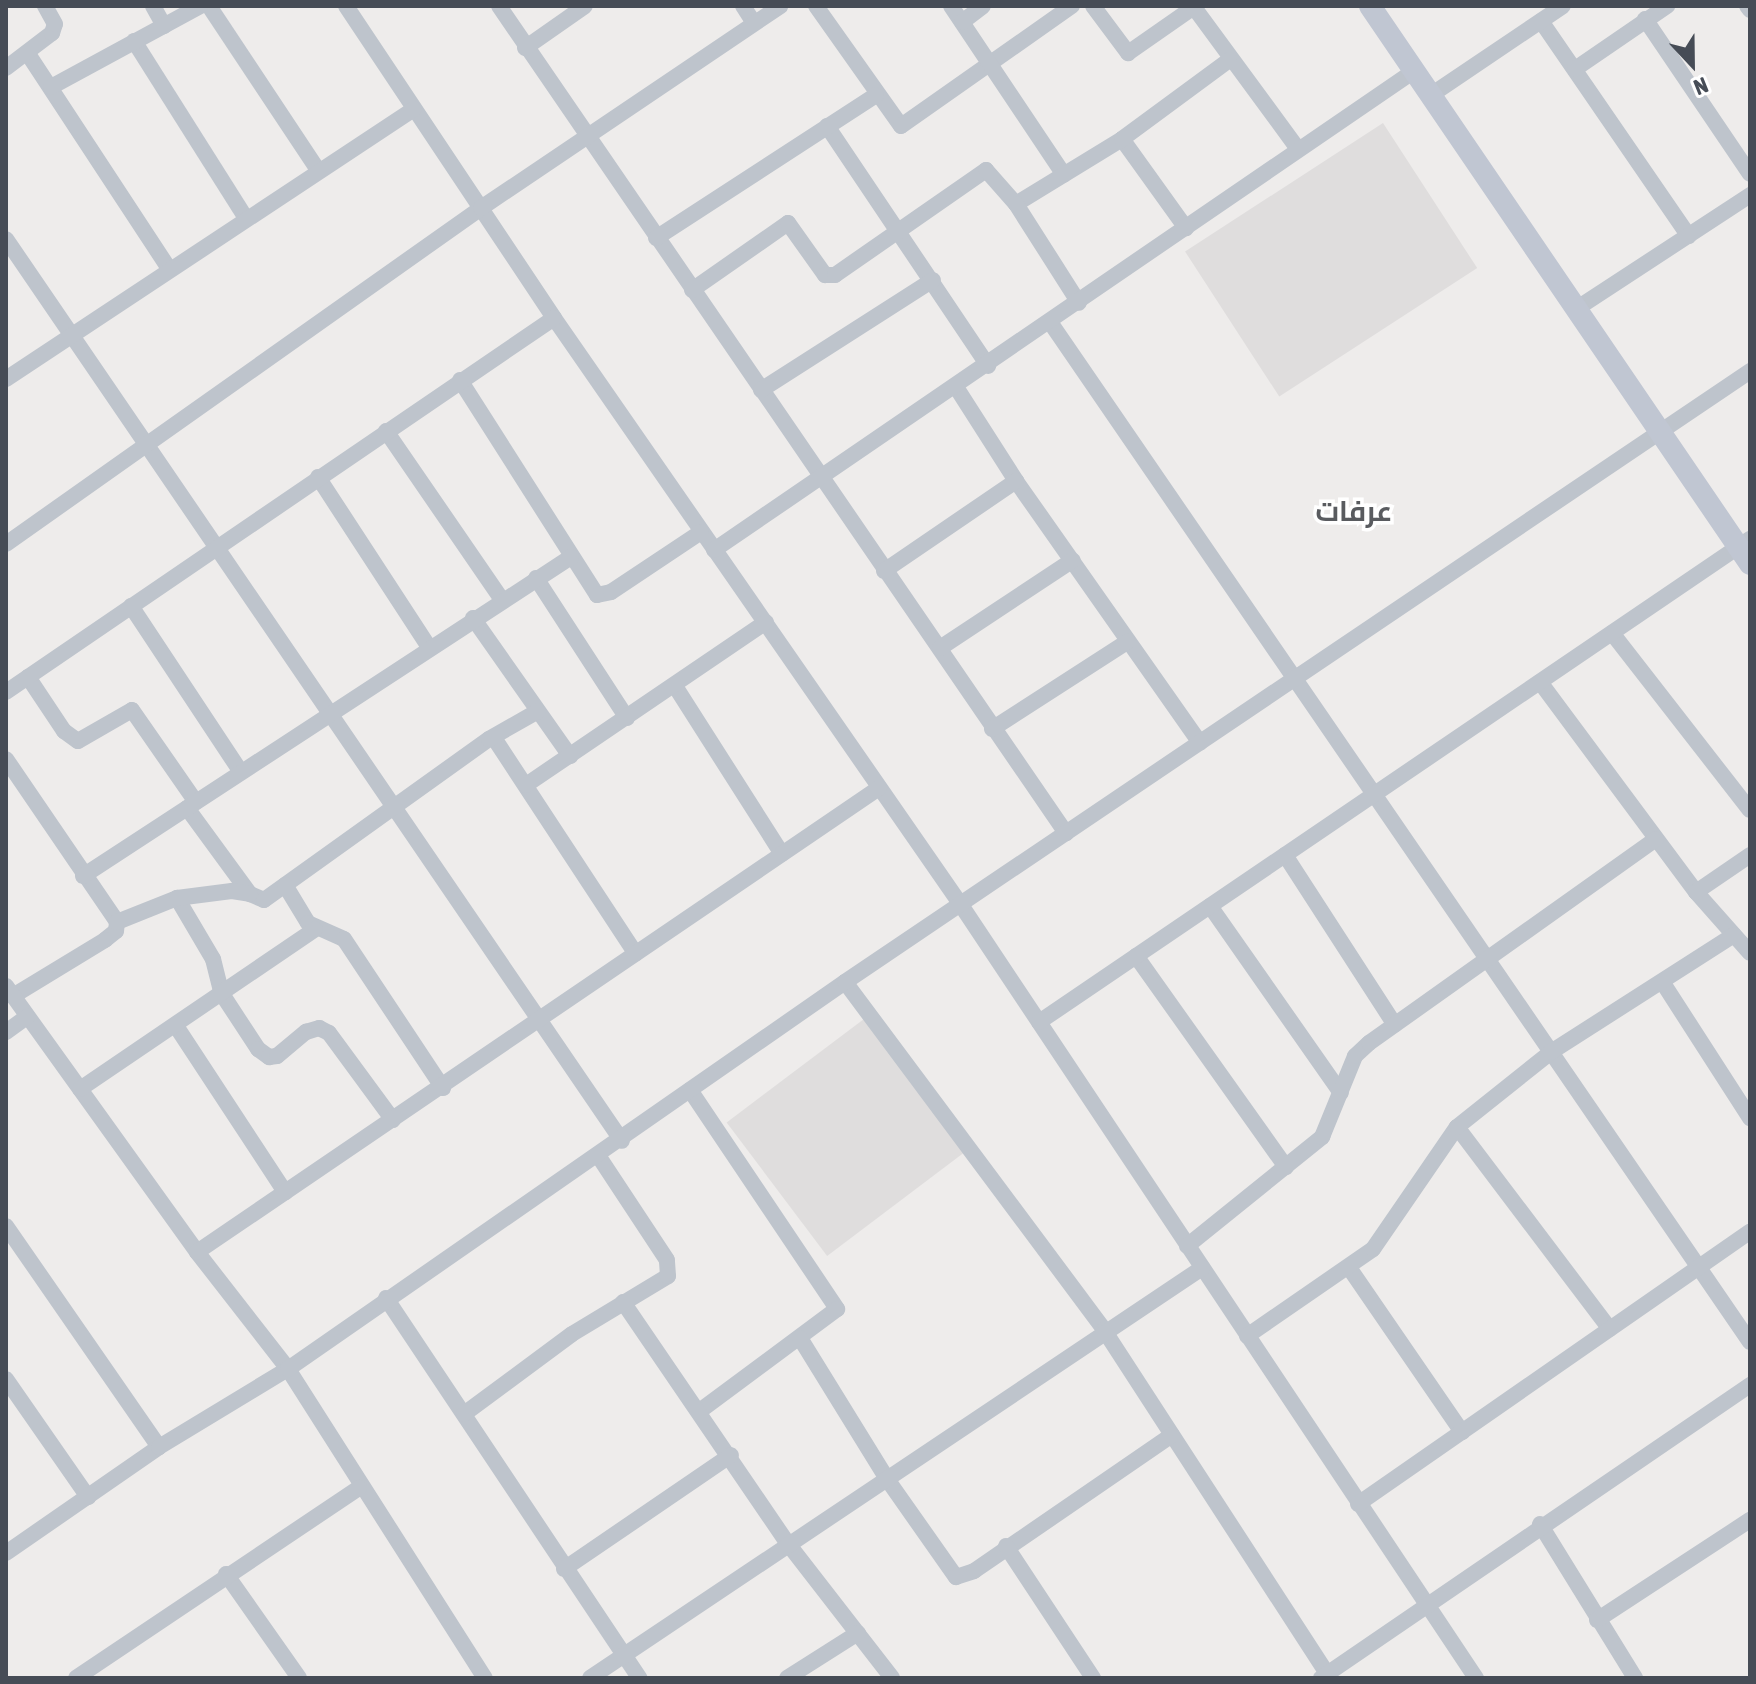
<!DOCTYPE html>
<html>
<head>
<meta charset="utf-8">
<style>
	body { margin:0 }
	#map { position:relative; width:1756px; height:1684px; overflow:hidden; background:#eeeceb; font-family:"Asap Condensed",Cairo,sans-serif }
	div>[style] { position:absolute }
	.education>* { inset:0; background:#dfdddd; transform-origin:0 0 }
	.street>* { height:16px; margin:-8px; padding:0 8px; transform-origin:8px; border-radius:8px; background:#bec4cc }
	.secondary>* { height:22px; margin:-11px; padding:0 11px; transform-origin:11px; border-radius:11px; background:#c0c6d2 }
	span { translate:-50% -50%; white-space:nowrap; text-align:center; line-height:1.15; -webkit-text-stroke:7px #fff; paint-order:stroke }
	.district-label { font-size:28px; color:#595b5f; font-weight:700 }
	.frame { position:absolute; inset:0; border:8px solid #464c56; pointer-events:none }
	.north { position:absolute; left:1652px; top:24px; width:80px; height:80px; -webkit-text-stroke:6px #fff; paint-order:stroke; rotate:158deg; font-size:22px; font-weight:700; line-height:32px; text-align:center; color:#464c56 }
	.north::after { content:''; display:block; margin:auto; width:28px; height:36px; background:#464c56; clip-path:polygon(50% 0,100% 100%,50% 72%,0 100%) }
</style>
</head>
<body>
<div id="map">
	<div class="education">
		<div style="left:1383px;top:123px;width:173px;height:236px;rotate:57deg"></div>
		<div style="left:864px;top:1019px;width:167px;height:172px;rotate:53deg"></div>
	</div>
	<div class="street">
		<div style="left:153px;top:6px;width:23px;rotate:61deg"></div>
		<div style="left:209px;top:6px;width:197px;rotate:56.4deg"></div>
		<div style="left:346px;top:6px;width:375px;rotate:56.3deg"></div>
		<div style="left:554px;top:318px;width:714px;rotate:55.26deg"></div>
		<div style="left:961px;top:905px;width:929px;rotate:56.33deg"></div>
		<div style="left:499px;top:6px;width:1003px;rotate:55.57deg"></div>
		<div style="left:743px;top:6px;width:20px;rotate:57deg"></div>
		<div style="left:816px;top:6px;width:147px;rotate:54.7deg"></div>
		<div style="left:901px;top:126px;width:209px;rotate:-35.1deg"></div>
		<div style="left:951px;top:6px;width:203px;rotate:56.2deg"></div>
		<div style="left:1093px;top:6px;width:59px;rotate:53.3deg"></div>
		<div style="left:1128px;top:53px;width:80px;rotate:-34.9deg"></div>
		<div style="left:1193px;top:6px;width:177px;rotate:53.7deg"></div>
		<div style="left:1747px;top:6px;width:5px;rotate:53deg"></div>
		<div style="left:1645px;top:19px;width:187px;rotate:55.9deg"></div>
		<div style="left:1541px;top:21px;width:261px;rotate:55.5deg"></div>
		<div style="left:962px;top:22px;width:26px;rotate:-37deg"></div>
		<div style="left:134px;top:41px;width:209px;rotate:57.7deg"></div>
		<div style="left:525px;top:48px;width:73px;rotate:-35deg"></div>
		<div style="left:28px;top:54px;width:257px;rotate:56.7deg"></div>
		<div style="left:6px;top:68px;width:58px;rotate:-37.3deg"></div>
		<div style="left:52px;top:33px;width:9px;rotate:-72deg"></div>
		<div style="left:55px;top:24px;width:21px;rotate:-119deg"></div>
		<div style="left:1575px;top:69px;width:112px;rotate:-34.4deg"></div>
		<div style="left:51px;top:87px;width:170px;rotate:-28.5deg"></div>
		<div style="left:1431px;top:95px;width:159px;rotate:-34deg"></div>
		<div style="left:827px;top:126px;width:289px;rotate:56.1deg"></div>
		<div style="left:1122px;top:139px;width:110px;rotate:54.3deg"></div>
		<div style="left:1016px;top:204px;width:124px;rotate:-31.5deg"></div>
		<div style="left:1122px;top:139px;width:133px;rotate:-36.4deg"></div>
		<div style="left:656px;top:238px;width:262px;rotate:-33deg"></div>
		<div style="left:6px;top:239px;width:1092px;rotate:55.67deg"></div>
		<div style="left:692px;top:290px;width:117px;rotate:-34.9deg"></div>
		<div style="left:788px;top:223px;width:64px;rotate:54.6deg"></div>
		<div style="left:825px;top:275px;width:10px"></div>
		<div style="left:835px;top:275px;width:184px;rotate:-34.8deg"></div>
		<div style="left:986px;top:170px;width:45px;rotate:48.6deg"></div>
		<div style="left:1016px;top:204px;width:117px;rotate:57.5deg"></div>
		<div style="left:1576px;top:309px;width:208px;rotate:-33.2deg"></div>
		<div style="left:1050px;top:322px;width:1237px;rotate:55.54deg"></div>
		<div style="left:6px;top:379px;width:489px;rotate:-33.5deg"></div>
		<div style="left:460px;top:380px;width:255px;rotate:57.5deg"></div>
		<div style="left:597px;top:595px;width:14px;rotate:-12deg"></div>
		<div style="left:611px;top:592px;width:108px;rotate:-33.7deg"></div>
		<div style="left:956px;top:387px;width:112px;rotate:57.4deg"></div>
		<div style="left:1016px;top:481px;width:320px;rotate:54.9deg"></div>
		<div style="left:761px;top:390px;width:204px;rotate:-32.6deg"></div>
		<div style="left:386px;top:431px;width:205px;rotate:55.5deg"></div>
		<div style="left:318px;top:477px;width:202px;rotate:56.9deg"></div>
		<div style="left:6px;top:544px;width:582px;rotate:-35.27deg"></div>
		<div style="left:481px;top:208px;width:361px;rotate:-34deg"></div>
		<div style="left:714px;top:550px;width:848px;rotate:-34.38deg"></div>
		<div style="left:884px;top:571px;width:160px;rotate:-34.3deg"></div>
		<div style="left:536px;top:578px;width:167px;rotate:57deg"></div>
		<div style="left:131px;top:606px;width:199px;rotate:56.5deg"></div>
		<div style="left:473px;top:618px;width:169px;rotate:54.9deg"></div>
		<div style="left:1612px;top:633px;width:224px;rotate:52.1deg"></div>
		<div style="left:940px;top:648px;width:159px;rotate:-33.5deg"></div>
		<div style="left:28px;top:677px;width:65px;rotate:56.3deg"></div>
		<div style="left:64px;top:731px;width:17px;rotate:36deg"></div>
		<div style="left:78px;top:741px;width:62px;rotate:-29.9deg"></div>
		<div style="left:132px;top:710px;width:112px;rotate:55.2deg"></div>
		<div style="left:1540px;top:682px;width:262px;rotate:53.4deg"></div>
		<div style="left:1696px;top:892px;width:81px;rotate:48.5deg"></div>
		<div style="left:675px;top:686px;width:199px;rotate:57.5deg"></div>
		<div style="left:6px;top:692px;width:663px;rotate:-34.31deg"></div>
		<div style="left:992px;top:729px;width:161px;rotate:-32.8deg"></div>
		<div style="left:494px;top:738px;width:258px;rotate:56.7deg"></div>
		<div style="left:6px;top:759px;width:197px;rotate:55.7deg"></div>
		<div style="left:117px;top:922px;width:9px;rotate:96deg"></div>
		<div style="left:116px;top:931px;width:14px;rotate:141deg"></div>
		<div style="left:105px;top:940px;width:108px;rotate:148.7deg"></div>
		<div style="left:526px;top:785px;width:290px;rotate:-34.2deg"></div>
		<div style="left:187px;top:808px;width:107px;rotate:53.8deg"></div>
		<div style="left:250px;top:894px;width:15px;rotate:23deg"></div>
		<div style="left:264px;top:900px;width:277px;rotate:-35.6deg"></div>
		<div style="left:489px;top:739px;width:56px;rotate:-29.7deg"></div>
		<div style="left:1285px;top:855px;width:202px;rotate:57.1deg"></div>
		<div style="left:83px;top:876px;width:583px;rotate:-33.17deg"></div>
		<div style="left:285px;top:885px;width:44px;rotate:58.8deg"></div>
		<div style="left:308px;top:923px;width:39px;rotate:24deg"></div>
		<div style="left:344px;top:939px;width:179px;rotate:56.4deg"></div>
		<div style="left:1696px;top:892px;width:65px;rotate:-34.4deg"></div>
		<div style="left:177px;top:898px;width:71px;rotate:59.5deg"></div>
		<div style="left:213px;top:959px;width:36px;rotate:76deg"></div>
		<div style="left:222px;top:994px;width:66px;rotate:56.8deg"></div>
		<div style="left:258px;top:1049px;width:14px;rotate:36deg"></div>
		<div style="left:269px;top:1057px;width:8px;rotate:-7deg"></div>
		<div style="left:277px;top:1056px;width:38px;rotate:-40deg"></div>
		<div style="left:306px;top:1032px;width:14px;rotate:-17deg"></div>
		<div style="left:319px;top:1028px;width:11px;rotate:27deg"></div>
		<div style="left:329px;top:1033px;width:108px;rotate:53.7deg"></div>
		<div style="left:1210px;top:906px;width:228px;rotate:55deg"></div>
		<div style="left:117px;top:922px;width:65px;rotate:-21.8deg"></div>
		<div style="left:177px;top:898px;width:55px;rotate:-7.3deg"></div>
		<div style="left:232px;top:891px;width:18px;rotate:9deg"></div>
		<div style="left:1136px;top:956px;width:259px;rotate:54.6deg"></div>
		<div style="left:845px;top:982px;width:434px;rotate:53.3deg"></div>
		<div style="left:1104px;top:1330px;width:410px;rotate:57deg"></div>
		<div style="left:1663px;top:983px;width:161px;rotate:57.2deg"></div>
		<div style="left:6px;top:986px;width:327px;rotate:54.3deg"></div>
		<div style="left:197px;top:1252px;width:148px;rotate:52.1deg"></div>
		<div style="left:288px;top:1369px;width:366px;rotate:57.5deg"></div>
		<div style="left:1039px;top:1022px;width:860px;rotate:-34.19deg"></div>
		<div style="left:176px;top:1026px;width:199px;rotate:56.7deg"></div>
		<div style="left:6px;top:1032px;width:26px;rotate:-36deg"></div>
		<div style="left:80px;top:1089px;width:284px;rotate:-34.2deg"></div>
		<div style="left:690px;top:1090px;width:264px;rotate:56.1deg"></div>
		<div style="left:837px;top:1309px;width:169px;rotate:143.4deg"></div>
		<div style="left:1457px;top:1127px;width:253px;rotate:52.9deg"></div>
		<div style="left:6px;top:1226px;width:269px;rotate:55.3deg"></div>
		<div style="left:1187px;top:1246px;width:174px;rotate:-38.9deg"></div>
		<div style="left:1322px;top:1137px;width:87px;rotate:-67.8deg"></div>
		<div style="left:1355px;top:1056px;width:19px;rotate:-43deg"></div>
		<div style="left:1369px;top:1043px;width:352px;rotate:-35.4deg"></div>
		<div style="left:197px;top:1252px;width:825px;rotate:-34.23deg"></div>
		<div style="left:1350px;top:1269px;width:198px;rotate:55.5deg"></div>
		<div style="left:386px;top:1298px;width:457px;rotate:56.3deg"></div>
		<div style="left:623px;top:1302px;width:294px;rotate:55.7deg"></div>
		<div style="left:789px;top:1545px;width:168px;rotate:52.2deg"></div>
		<div style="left:1247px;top:1336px;width:153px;rotate:-34.6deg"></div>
		<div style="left:1373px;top:1249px;width:148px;rotate:-55.5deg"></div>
		<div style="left:1457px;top:1127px;width:120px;rotate:-38.6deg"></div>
		<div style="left:1551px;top:1052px;width:217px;rotate:-32.6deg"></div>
		<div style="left:800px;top:1338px;width:166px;rotate:58.3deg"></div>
		<div style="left:887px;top:1479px;width:120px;rotate:54.9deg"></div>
		<div style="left:956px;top:1577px;width:19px;rotate:-18deg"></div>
		<div style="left:974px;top:1571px;width:240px;rotate:-34.5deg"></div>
		<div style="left:6px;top:1379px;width:144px;rotate:55.2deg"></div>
		<div style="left:464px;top:1414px;width:134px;rotate:-36.5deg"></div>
		<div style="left:572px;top:1334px;width:112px;rotate:-31.1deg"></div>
		<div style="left:668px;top:1276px;width:16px;rotate:-94deg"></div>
		<div style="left:667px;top:1260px;width:123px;rotate:-123.4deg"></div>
		<div style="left:1358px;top:1504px;width:477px;rotate:-34.8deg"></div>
		<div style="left:1540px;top:1524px;width:181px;rotate:58.3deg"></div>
		<div style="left:1006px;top:1546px;width:158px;rotate:56.6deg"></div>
		<div style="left:6px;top:1553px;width:186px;rotate:-34.7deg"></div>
		<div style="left:159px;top:1447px;width:151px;rotate:-31.2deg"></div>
		<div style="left:288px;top:1369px;width:678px;rotate:-34.79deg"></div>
		<div style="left:845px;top:982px;width:1092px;rotate:-34.02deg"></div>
		<div style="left:564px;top:1569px;width:202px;rotate:-34.3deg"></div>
		<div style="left:226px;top:1574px;width:127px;rotate:54.9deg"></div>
		<div style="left:1597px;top:1620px;width:183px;rotate:-33.2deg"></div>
		<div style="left:76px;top:1678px;width:341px;rotate:-33.9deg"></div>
		<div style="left:590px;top:1678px;width:737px;rotate:-33.82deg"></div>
		<div style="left:787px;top:1678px;width:84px;rotate:-32.4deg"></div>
		<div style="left:1321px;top:1678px;width:520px;rotate:-34.33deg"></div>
	</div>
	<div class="secondary">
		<div style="left:1370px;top:6px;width:675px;rotate:55.74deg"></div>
	</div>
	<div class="district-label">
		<span style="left:1354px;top:511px">عرفات</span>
	</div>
	<div class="frame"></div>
	<div class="north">N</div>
</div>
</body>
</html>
